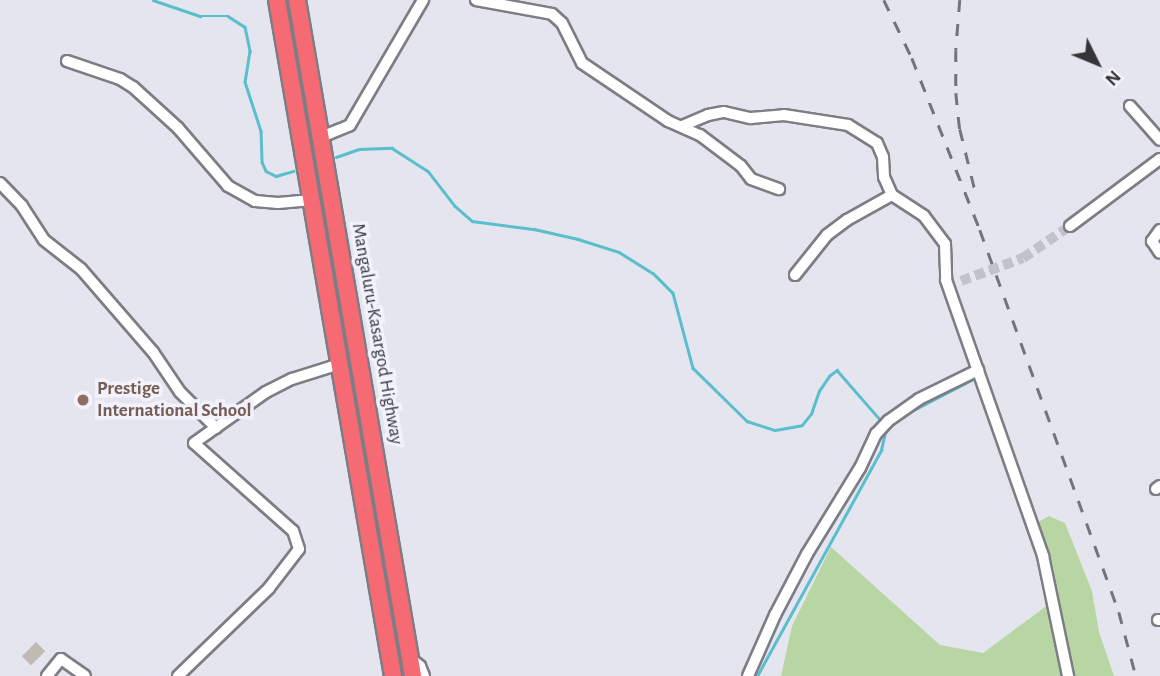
<!DOCTYPE html>
<html>
<head>
<meta charset="utf-8">
<style>
	body { margin:0 }
	#map { position:relative; width:1160px; height:676px; overflow:hidden; background:#e5e5ef; font-family:"Alegreya Sans",sans-serif }
	div>[style] { position:absolute }
	.green>* { inset:0; background:#b8d6a4 }
	.stream>* { height:2.5px; margin:-1.25px; padding:0 1.25px; transform-origin:1.25px; border-radius:1.25px; background:#5abecc }
	.building>* { inset:0; background:#c1bab3; transform-origin:0 0 }
	.minor-tunnel>* { height:10px; margin-top:-5px; transform-origin:0; background:repeating-linear-gradient(90deg,#c2c2cb 0 10px,transparent 0 15px) }
	.roads { filter:drop-shadow(2px 0 #7d7d85) drop-shadow(-2px 0 #7d7d85) drop-shadow(0 2px #7d7d85) drop-shadow(0 -2px #7d7d85) }
	.minor>* { height:10px; margin:-5px; padding:0 5px; transform-origin:5px; border-radius:5px; background:#fff }
	.highway>* { height:16px; margin:-8px; padding:0 8px; transform-origin:8px; border-radius:8px; background:#f66b73 }
	.rail>* { height:2.5px; margin-top:-1.25px; transform-origin:0; background:repeating-linear-gradient(90deg,#737379 0 12px,transparent 0 24px) }
	.dots>* { width:19px; height:19px; translate:-50% -50%; box-sizing:border-box; border:4px solid #f2f2fc; border-radius:50% }
	span { translate:-50% -50%; white-space:nowrap; text-align:center; line-height:1.15; -webkit-text-stroke:7px #f2f2fc; paint-order:stroke }
	.street-label { font-size:19px; color:#36363a }
	.education-label { font-size:19px; color:#785e54; font-weight:700 }
	.left { translate:0 -50%; text-align:left }
	.north { position:absolute; left:1062px; top:28px; width:70px; height:70px; -webkit-text-stroke:5px #f2f2fc; paint-order:stroke; rotate:133deg; font-size:19px; font-weight:700; line-height:28px; text-align:center; color:#36363a }
	.north::after { content:''; display:block; margin:auto; width:24px; height:32px; background:#36363a; clip-path:polygon(50% 0,100% 100%,50% 72%,0 100%) }
</style>
</head>
<body>
<div id="map">
	<div class="green">
		<div style="clip-path:polygon(1049px 516px,1065px 523px,1092px 591px,1099px 632px,1114px 676px,781px 676px,792px 626px,831px 547px,940px 645px,983px 653px,1049px 604px,1029px 527px)"></div>
	</div>
	<div class="stream">
		<div style="left:153px;top:0;width:50px;rotate:18.8deg"></div>
		<div style="left:200px;top:16px;width:28px"></div>
		<div style="left:228px;top:16px;width:20px;rotate:33deg"></div>
		<div style="left:245px;top:27px;width:25px;rotate:78deg"></div>
		<div style="left:250px;top:51px;width:31px;rotate:99deg"></div>
		<div style="left:245px;top:82px;width:52px;rotate:71.9deg"></div>
		<div style="left:261px;top:131px;width:31px;rotate:88deg"></div>
		<div style="left:262px;top:162px;width:10px;rotate:66deg"></div>
		<div style="left:266px;top:171px;width:11px;rotate:27deg"></div>
		<div style="left:276px;top:176px;width:18px;rotate:-16deg"></div>
		<div style="left:336px;top:157px;width:24px;rotate:-19deg"></div>
		<div style="left:359px;top:149px;width:33px;rotate:-2deg"></div>
		<div style="left:392px;top:148px;width:43px;rotate:32.6deg"></div>
		<div style="left:428px;top:171px;width:44px;rotate:52.4deg"></div>
		<div style="left:455px;top:206px;width:23px;rotate:41deg"></div>
		<div style="left:472px;top:221px;width:63px;rotate:7.4deg"></div>
		<div style="left:534px;top:229px;width:45px;rotate:12.8deg"></div>
		<div style="left:578px;top:239px;width:43px;rotate:17.6deg"></div>
		<div style="left:619px;top:252px;width:40px;rotate:32deg"></div>
		<div style="left:653px;top:273px;width:28px;rotate:45deg"></div>
		<div style="left:673px;top:293px;width:78px;rotate:75.1deg"></div>
		<div style="left:693px;top:368px;width:76px;rotate:44.5deg"></div>
		<div style="left:747px;top:421px;width:29px;rotate:18deg"></div>
		<div style="left:775px;top:430px;width:27px;rotate:-10deg"></div>
		<div style="left:802px;top:425px;width:14px;rotate:-51deg"></div>
		<div style="left:811px;top:414px;width:24px;rotate:-71deg"></div>
		<div style="left:819px;top:391px;width:18px;rotate:-56deg"></div>
		<div style="left:829px;top:376px;width:10px;rotate:-37deg"></div>
		<div style="left:837px;top:370px;width:70px;rotate:49deg"></div>
		<div style="left:906px;top:414px;width:78px;rotate:-27.6deg"></div>
		<div style="left:757px;top:676px;width:258px;rotate:-61.2deg"></div>
		<div style="left:881px;top:450px;width:22px;rotate:-77deg"></div>
	</div>
	<div class="building">
		<div style="left:36px;top:642px;width:13px;height:20px;rotate:45deg"></div>
	</div>
	<div class="minor-tunnel">
		<div style="left:961px;top:281px;width:66px;rotate:-20.4deg"></div>
		<div style="left:1023px;top:258px;width:57px;rotate:-34.2deg"></div>
	</div>
	<div class="roads">
		<div class="minor">
			<div style="left:476px;top:0;width:77px;rotate:10.4deg"></div>
			<div style="left:552px;top:14px;width:13px;rotate:42deg"></div>
			<div style="left:562px;top:23px;width:45px;rotate:63.4deg"></div>
			<div style="left:582px;top:63px;width:104px;rotate:34deg"></div>
			<div style="left:668px;top:121px;width:35px;rotate:24deg"></div>
			<div style="left:700px;top:135px;width:51px;rotate:37.1deg"></div>
			<div style="left:741px;top:166px;width:16px;rotate:52deg"></div>
			<div style="left:751px;top:179px;width:30px;rotate:20deg"></div>
			<div style="left:67px;top:61px;width:56px;rotate:18.8deg"></div>
			<div style="left:120px;top:79px;width:15px;rotate:32deg"></div>
			<div style="left:133px;top:87px;width:61px;rotate:42.3deg"></div>
			<div style="left:178px;top:128px;width:77px;rotate:49.2deg"></div>
			<div style="left:228px;top:186px;width:31px;rotate:29deg"></div>
			<div style="left:255px;top:201px;width:23px;rotate:5deg"></div>
			<div style="left:278px;top:203px;width:34px;rotate:-5deg"></div>
			<div style="left:1130px;top:106px;width:45px;rotate:48.6deg"></div>
			<div style="left:682px;top:126px;width:28px;rotate:-23deg"></div>
			<div style="left:708px;top:115px;width:16px;rotate:-11deg"></div>
			<div style="left:724px;top:112px;width:28px;rotate:13deg"></div>
			<div style="left:751px;top:118px;width:33px;rotate:-5deg"></div>
			<div style="left:784px;top:115px;width:65px;rotate:8.9deg"></div>
			<div style="left:848px;top:125px;width:34px;rotate:32deg"></div>
			<div style="left:877px;top:143px;width:15px;rotate:67deg"></div>
			<div style="left:883px;top:157px;width:20px;rotate:87deg"></div>
			<div style="left:884px;top:177px;width:20px;rotate:66deg"></div>
			<div style="left:892px;top:195px;width:38px;rotate:33deg"></div>
			<div style="left:924px;top:216px;width:35px;rotate:53deg"></div>
			<div style="left:945px;top:244px;width:36px;rotate:88deg"></div>
			<div style="left:946px;top:280px;width:293px;rotate:70.6deg"></div>
			<div style="left:1043px;top:556px;width:123px;rotate:78.2deg"></div>
			<div style="left:321px;top:137px;width:31px;rotate:-22deg"></div>
			<div style="left:350px;top:125px;width:145px;rotate:-59.7deg"></div>
			<div style="left:0;top:183px;width:32px;rotate:46deg"></div>
			<div style="left:22px;top:206px;width:40px;rotate:57.1deg"></div>
			<div style="left:44px;top:240px;width:47px;rotate:38.1deg"></div>
			<div style="left:81px;top:269px;width:110px;rotate:49.1deg"></div>
			<div style="left:153px;top:352px;width:48px;rotate:56deg"></div>
			<div style="left:180px;top:392px;width:51px;rotate:45deg"></div>
			<div style="left:1070px;top:226px;width:112px;rotate:-36.7deg"></div>
			<div style="left:1160px;top:230px;width:14px;rotate:126deg"></div>
			<div style="left:1152px;top:241px;width:14px;rotate:56deg"></div>
			<div style="left:795px;top:275px;width:51px;rotate:-51.3deg"></div>
			<div style="left:827px;top:235px;width:25px;rotate:-37deg"></div>
			<div style="left:847px;top:220px;width:51px;rotate:-29.1deg"></div>
			<div style="left:1156px;top:489px;width:5px;rotate:-37deg"></div>
			<div style="left:1158px;top:620px;width:2px"></div>
			<div style="left:410px;top:658px;width:13px;rotate:39deg"></div>
			<div style="left:420px;top:666px;width:11px;rotate:68deg"></div>
			<div style="left:47px;top:676px;width:22px;rotate:-51deg"></div>
			<div style="left:61px;top:659px;width:29px;rotate:35deg"></div>
			<div style="left:178px;top:676px;width:127px;rotate:-44deg"></div>
			<div style="left:269px;top:588px;width:49px;rotate:-52.4deg"></div>
			<div style="left:299px;top:549px;width:19px;rotate:-108deg"></div>
			<div style="left:293px;top:531px;width:132px;rotate:-138.4deg"></div>
			<div style="left:194px;top:443px;width:88px;rotate:-35.3deg"></div>
			<div style="left:266px;top:392px;width:29px;rotate:-27deg"></div>
			<div style="left:292px;top:379px;width:50px;rotate:-17.4deg"></div>
			<div style="left:748px;top:676px;width:67px;rotate:-66.1deg"></div>
			<div style="left:775px;top:615px;width:69px;rotate:-62.3deg"></div>
			<div style="left:807px;top:554px;width:101px;rotate:-58.4deg"></div>
			<div style="left:860px;top:468px;width:38px;rotate:-65deg"></div>
			<div style="left:876px;top:434px;width:18px;rotate:-47deg"></div>
			<div style="left:888px;top:421px;width:38px;rotate:-35deg"></div>
			<div style="left:919px;top:399px;width:66px;rotate:-26.2deg"></div>
		</div>
		<div class="highway">
			<div style="left:277px;top:0;width:686px;rotate:80.26deg"></div>
			<div style="left:297px;top:0;width:686px;rotate:80.26deg"></div>
		</div>
	</div>
	<div class="rail">
		<div style="left:884px;top:0;width:64px;rotate:64.2deg"></div>
		<div style="left:912px;top:58px;width:185px;rotate:68.4deg"></div>
		<div style="left:980px;top:230px;width:407px;rotate:70deg"></div>
		<div style="left:1119px;top:612px;width:66px;rotate:75.1deg"></div>
		<div style="left:960px;top:0;width:50px;rotate:94.6deg"></div>
		<div style="left:956px;top:50px;width:43px;rotate:90deg"></div>
		<div style="left:956px;top:93px;width:36px;rotate:84deg"></div>
		<div style="left:960px;top:129px;width:63px;rotate:76.2deg"></div>
	</div>
	<div class="dots">
		<div style="left:83px;top:400px;background:#8d6e63"></div>
	</div>
	<div class="street-label">
		<span style="left:377px;top:334px;rotate:80deg">Mangaluru-Kasargod Highway</span>
	</div>
	<div class="education-label">
		<span class="left" style="left:97px;top:400px">Prestige<br>International School</span>
	</div>
	<div class="north">N</div>
</div>
</body>
</html>
